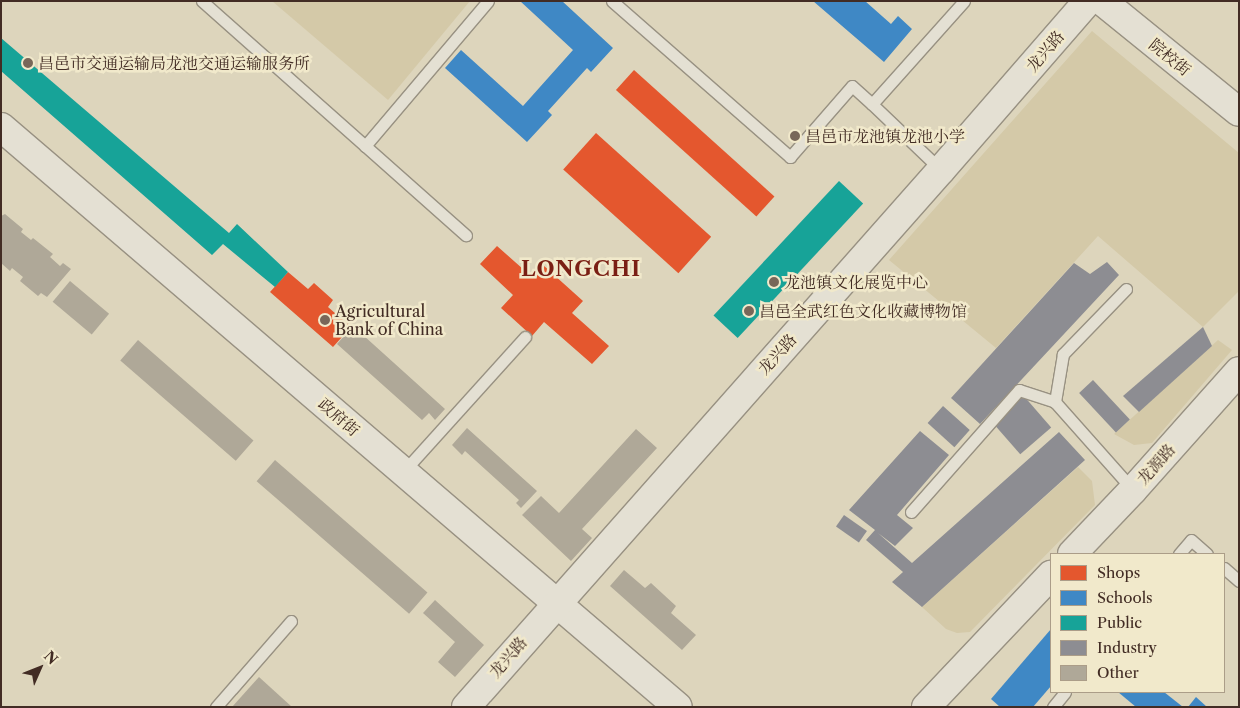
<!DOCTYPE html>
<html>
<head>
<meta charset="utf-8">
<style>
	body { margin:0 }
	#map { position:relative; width:1240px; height:708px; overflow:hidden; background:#ddd5bc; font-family:"Libre Caslon Text","Noto Serif SC",serif }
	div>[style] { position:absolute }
	.green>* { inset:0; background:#d4c9a8 }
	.shops>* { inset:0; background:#e4572e; transform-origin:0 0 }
	.schools>* { inset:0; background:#3f88c5 }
	.public>* { inset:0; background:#17a398; transform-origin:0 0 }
	.industry>* { inset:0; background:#8d8d92; transform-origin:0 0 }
	.building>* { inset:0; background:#afa898; transform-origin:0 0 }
	.roads { filter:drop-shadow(1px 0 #989182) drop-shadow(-1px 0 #989182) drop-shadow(0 1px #989182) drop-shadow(0 -1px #989182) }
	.lane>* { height:11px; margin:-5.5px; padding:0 5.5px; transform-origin:5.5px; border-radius:5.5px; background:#e4e0d3 }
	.secondary>* { height:28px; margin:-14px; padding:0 14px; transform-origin:14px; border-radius:14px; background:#e4e0d3 }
	.dots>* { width:14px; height:14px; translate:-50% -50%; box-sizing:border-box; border:2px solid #f1e9cb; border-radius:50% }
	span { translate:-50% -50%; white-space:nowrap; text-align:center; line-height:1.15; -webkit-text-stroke:5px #f1e9cb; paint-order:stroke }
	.street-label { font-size:16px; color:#422c24 }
	.poi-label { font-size:16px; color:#422c24 }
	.left { translate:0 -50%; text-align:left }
	.district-label { font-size:21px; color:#7a1f14; font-weight:700; letter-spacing:1px }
	.frame { position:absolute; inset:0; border:2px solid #422c24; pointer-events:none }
	.legend { position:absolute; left:1050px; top:553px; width:175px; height:140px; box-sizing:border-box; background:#f1e9cb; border:1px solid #ab9d88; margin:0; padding:6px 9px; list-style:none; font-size:15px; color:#422c24 }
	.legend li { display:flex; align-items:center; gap:10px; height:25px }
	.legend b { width:25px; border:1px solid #ab9d88 }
	.north { position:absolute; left:15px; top:643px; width:50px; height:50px; -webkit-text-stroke:4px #f1e9cb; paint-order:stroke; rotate:46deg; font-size:14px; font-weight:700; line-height:20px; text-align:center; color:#422c24 }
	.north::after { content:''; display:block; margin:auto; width:18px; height:22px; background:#422c24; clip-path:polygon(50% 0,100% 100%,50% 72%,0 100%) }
</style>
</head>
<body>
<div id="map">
	<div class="green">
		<div style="clip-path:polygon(272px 1px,470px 1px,388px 100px)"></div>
		<div style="clip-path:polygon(1092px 31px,1239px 153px,1239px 291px,1203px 327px,1098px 236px,996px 348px,889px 260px)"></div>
		<div style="clip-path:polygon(1218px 340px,1232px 350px,1152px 443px,1134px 445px,1114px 434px)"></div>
		<div style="clip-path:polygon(1078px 467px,1092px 481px,1095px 505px,970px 632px,957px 633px,946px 629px,922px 607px)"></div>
	</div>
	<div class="shops">
		<div style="left:634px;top:70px;width:189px;height:27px;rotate:42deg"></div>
		<div style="left:596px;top:133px;width:155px;height:49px;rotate:42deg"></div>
		<div style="clip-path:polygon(497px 246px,532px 277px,543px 265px,583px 301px,572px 313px,609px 346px,592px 364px,544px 322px,532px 336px,501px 308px,513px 295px,480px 264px)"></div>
		<div style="clip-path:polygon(288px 272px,308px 289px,314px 283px,333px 300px,328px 307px,351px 327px,333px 347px,270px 292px)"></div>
	</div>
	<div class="schools">
		<div style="clip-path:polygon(520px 1px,562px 1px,613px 48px,591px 72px,587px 68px,548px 111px,552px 115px,527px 142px,445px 68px,461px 50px,523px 106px,573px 50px)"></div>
		<div style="clip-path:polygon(813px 1px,865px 1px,891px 24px,898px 16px,912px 29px,884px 62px)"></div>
		<div style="clip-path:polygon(1051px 629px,1051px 686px,1033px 707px,1000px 707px,991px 699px)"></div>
		<div style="clip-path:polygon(1118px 692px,1164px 692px,1183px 707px,1136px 707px)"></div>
		<div style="clip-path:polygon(1196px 697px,1207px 707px,1188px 707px)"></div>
	</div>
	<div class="public">
		<div style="clip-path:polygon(1px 38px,229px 233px,237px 224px,288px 272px,275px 287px,223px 244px,212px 255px,1px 71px)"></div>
		<div style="left:839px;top:181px;width:33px;height:184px;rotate:43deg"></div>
	</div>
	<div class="industry">
		<div style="clip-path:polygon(1107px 262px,1119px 275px,980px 424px,951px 398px,1074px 263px,1090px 274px)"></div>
		<div style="clip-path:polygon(1203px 327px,1212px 346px,1139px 412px,1123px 396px)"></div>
		<div style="left:1093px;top:380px;width:54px;height:19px;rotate:47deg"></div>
		<div style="left:1023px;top:395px;width:43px;height:41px;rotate:49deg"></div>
		<div style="left:943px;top:406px;width:36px;height:23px;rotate:42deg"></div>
		<div style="clip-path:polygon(920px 431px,949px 455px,897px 515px,913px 528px,895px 546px,878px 533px,912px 563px,1059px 432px,1085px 460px,922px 607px,892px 582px,903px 572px,866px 540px,875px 530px,849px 510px)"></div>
		<div style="left:844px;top:515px;width:28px;height:14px;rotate:35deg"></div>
	</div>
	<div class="building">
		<div style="clip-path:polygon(5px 214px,23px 229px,21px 232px,31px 240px,33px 238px,53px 254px,50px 257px,60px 266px,63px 263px,71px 269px,47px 297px,41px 293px,38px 296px,20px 281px,23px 277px,12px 268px,10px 271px,1px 263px,1px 216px)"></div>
		<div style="left:70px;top:281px;width:51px;height:27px;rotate:40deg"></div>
		<div style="clip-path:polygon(353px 326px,445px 409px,435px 420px,429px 413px,422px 420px,337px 344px)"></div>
		<div style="left:138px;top:340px;width:153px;height:27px;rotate:41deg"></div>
		<div style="clip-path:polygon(467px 428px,537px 491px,521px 508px,516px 503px,519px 500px,465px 451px,462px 455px,452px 445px)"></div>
		<div style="clip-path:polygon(636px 429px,657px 448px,582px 529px,592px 538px,571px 561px,522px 515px,541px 496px,559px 513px)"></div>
		<div style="left:275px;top:460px;width:202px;height:28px;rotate:41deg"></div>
		<div style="clip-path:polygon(624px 570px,645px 588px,651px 583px,676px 606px,671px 613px,696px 635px,682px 650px,610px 586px)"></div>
		<div style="clip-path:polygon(435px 600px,484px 645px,455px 677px,438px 662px,455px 642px,423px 613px)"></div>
		<div style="clip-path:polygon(259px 677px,292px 707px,232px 707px)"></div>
	</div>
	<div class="roads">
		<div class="lane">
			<div style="left:202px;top:1px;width:353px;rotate:41.6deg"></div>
			<div style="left:612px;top:1px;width:237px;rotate:41.2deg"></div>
			<div style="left:790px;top:157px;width:94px;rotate:-48.9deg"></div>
			<div style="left:852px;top:86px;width:27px;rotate:42deg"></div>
			<div style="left:365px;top:146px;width:190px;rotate:-49.7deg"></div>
			<div style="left:941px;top:170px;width:95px;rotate:-136.3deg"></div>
			<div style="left:872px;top:104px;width:138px;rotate:-48.2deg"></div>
			<div style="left:1126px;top:289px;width:91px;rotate:134.1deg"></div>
			<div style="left:1063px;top:354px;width:49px;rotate:99.5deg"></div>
			<div style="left:1055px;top:402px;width:118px;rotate:48.4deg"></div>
			<div style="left:403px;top:472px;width:182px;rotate:-47.9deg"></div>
			<div style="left:911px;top:512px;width:163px;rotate:-48.5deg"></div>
			<div style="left:1019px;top:390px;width:38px;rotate:18deg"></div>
			<div style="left:1179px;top:554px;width:18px;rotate:-49deg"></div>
			<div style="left:1191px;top:540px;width:21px;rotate:41deg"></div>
			<div style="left:1224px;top:568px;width:20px;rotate:41deg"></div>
			<div style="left:216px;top:707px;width:114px;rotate:-48.9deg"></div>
			<div style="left:1053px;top:707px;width:19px;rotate:-51deg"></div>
		</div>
		<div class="secondary">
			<div style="left:1102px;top:1px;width:176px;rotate:39deg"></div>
			<div style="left:1px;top:127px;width:891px;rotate:40.59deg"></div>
			<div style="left:1072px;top:554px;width:88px;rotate:-46.4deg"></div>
			<div style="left:1133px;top:490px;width:159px;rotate:-48.3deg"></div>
			<div style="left:466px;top:707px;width:717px;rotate:-48.51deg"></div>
			<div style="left:941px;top:170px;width:224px;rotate:-49deg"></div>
			<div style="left:926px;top:707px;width:182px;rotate:-46.6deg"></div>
		</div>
	</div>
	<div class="dots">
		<div style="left:28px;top:63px;background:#786759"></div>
		<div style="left:795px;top:136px;background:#786759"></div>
		<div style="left:774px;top:282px;background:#786759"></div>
		<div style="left:749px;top:311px;background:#786759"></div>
		<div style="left:325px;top:320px;background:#786759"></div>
	</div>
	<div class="street-label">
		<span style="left:1045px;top:51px;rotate:-49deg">龙兴路</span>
		<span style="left:1170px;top:57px;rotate:39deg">院校街</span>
		<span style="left:777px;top:354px;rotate:-48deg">龙兴路</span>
		<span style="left:339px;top:417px;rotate:41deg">政府街</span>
		<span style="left:1156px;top:464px;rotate:-48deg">龙源路</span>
		<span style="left:508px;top:657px;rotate:-49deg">龙兴路</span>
	</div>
	<div class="poi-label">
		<span class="left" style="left:38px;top:63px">昌邑市交通运输局龙池交通运输服务所</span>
		<span class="left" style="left:805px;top:136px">昌邑市龙池镇龙池小学</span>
		<span class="left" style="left:784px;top:282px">龙池镇文化展览中心</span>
		<span class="left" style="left:335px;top:320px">Agricultural<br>Bank of China</span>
		<span class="left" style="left:759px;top:311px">昌邑全武红色文化收藏博物馆</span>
	</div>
	<div class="district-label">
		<span style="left:581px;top:269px">LONGCHI</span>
	</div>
	<div class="frame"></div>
	<ul class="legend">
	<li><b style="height:14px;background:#e4572e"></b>Shops</li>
	<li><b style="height:14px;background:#3f88c5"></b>Schools</li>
	<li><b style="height:14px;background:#17a398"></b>Public</li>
	<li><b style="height:14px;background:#8d8d92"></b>Industry</li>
	<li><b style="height:14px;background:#afa898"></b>Other</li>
	</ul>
	<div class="north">N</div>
</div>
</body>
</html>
